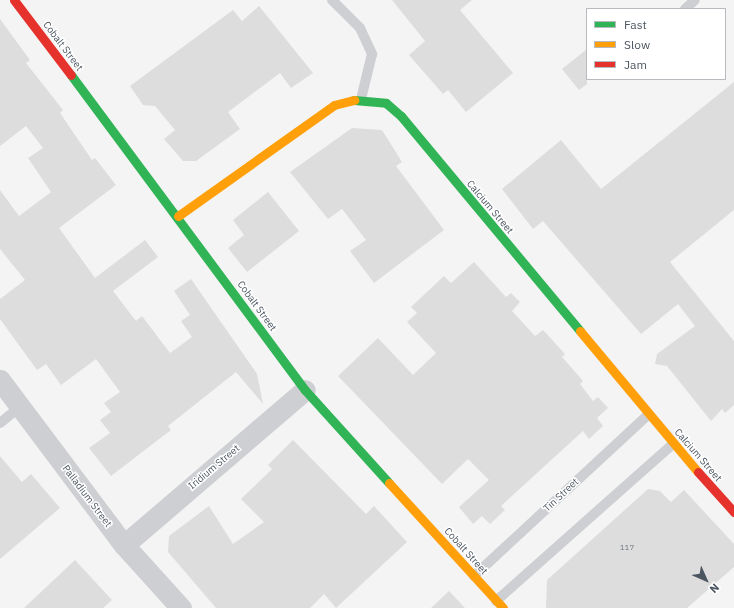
<!DOCTYPE html>
<html>
<head>
<meta charset="utf-8">
<style>
	body { margin:0 }
	#map { position:relative; width:734px; height:608px; overflow:hidden; background:#f4f4f4; font-family:"IBM Plex Sans",sans-serif }
	div>[style] { position:absolute }
	.building>* { inset:0; background:#ddddde }
	.lane>* { height:10px; margin:-5px; padding:0 5px; transform-origin:5px; border-radius:5px; background:#cecfd2 }
	.street>* { height:21px; margin:-10.5px; padding:0 10.5px; transform-origin:10.5px; border-radius:10.5px; background:#cecfd2 }
	.fast>* { height:9px; margin:-4.5px; padding:0 4.5px; transform-origin:4.5px; border-radius:4.5px; background:#30b455 }
	.slow>* { height:9px; margin:-4.5px; padding:0 4.5px; transform-origin:4.5px; border-radius:4.5px; background:#ff9f0a }
	.jam>* { height:9px; margin:-4.5px; padding:0 4.5px; transform-origin:4.5px; border-radius:4.5px; background:#e5322d }
	span { translate:-50% -50%; white-space:nowrap; text-align:center; line-height:1.15; -webkit-text-stroke:3px #fff; paint-order:stroke }
	.number-label { font-size:8px; color:#707880 }
	.number-label span { -webkit-text-stroke-width:0 }
	.street-label { font-size:10px; color:#4b5560 }
	.legend { position:absolute; left:586px; top:8px; width:140px; height:72px; box-sizing:border-box; background:#fff; border:1px solid #b7bbbf; margin:0; padding:5px 7px; list-style:none; font-size:12px; color:#4b5560 }
	.legend li { display:flex; align-items:center; gap:8px; height:20px }
	.legend b { width:20px; border:1px solid #b7bbbf }
	.north { position:absolute; left:686px; top:560px; width:40px; height:40px; -webkit-text-stroke:3px #fff; paint-order:stroke; rotate:135deg; font-size:11px; font-weight:700; line-height:16px; text-align:center; color:#4b5560 }
	.north::after { content:''; display:block; margin:auto; width:14px; height:18px; background:#4b5560; clip-path:polygon(50% 0,100% 100%,50% 72%,0 100%) }
</style>
</head>
<body>
<div id="map">
	<div class="building">
		<div style="clip-path:polygon(392px 0,472px 0,460px 10px,513px 73px,466px 112px,448px 90px,443px 94px,409px 55px,425px 41px)"></div>
		<div style="clip-path:polygon(259px 6px,313px 73px,291px 88px,280px 73px,228px 112px,240px 129px,196px 161px,183px 161px,164px 139px,175px 130px,155px 106px,143px 105px,130px 86px,233px 10px,242px 21px)"></div>
		<div style="clip-path:polygon(0 19px,30px 60px,26px 63px,63px 110px,60px 113px,92px 160px,95px 158px,116px 185px,59px 228px,95px 278px,145px 240px,158px 257px,113px 291px,136px 321px,142px 316px,170px 353px,192px 337px,181px 321px,190px 315px,174px 291px,191px 279px,257px 374px,263px 404px,236px 372px,168px 426px,171px 430px,111px 476px,89px 448px,110px 433px,100px 420px,111px 412px,104px 403px,120px 392px,96px 359px,61px 385px,46px 364px,37px 370px,0 319px,0 299px,25px 280px,0 249px,0 190px,19px 216px,51px 192px,28px 158px,43px 148px,26px 126px,0 146px)"></div>
		<div style="clip-path:polygon(587px 49px,587px 84px,579px 90px,562px 69px)"></div>
		<div style="clip-path:polygon(734px 82px,734px 210px,670px 262px,734px 341px,734px 405px,725px 413px,722px 409px,711px 421px,667px 366px,655px 364px,657px 354px,695px 326px,678px 304px,641px 334px,543px 221px,533px 229px,502px 189px,561px 140px,601px 189px)"></div>
		<div style="clip-path:polygon(352px 128px,382px 130px,402px 162px,396px 166px,444px 230px,374px 283px,350px 251px,366px 240px,342px 209px,328px 219px,290px 172px)"></div>
		<div style="clip-path:polygon(268px 192px,299px 231px,247px 272px,228px 248px,244px 235px,233px 220px)"></div>
		<div style="clip-path:polygon(474px 262px,506px 297px,511px 293px,520px 302px,512px 311px,535px 336px,543px 330px,565px 354px,562px 357px,583px 381px,580px 384px,593px 401px,598px 397px,608px 408px,597px 418px,603px 426px,589px 439px,583px 431px,501px 506px,505px 510px,490px 524px,482px 516px,473px 524px,459px 507px,489px 480px,468px 459px,442px 484px,338px 376px,378px 338px,413px 375px,436px 353px,407px 322px,417px 313px,411px 307px,444px 276px,451px 283px)"></div>
		<div style="clip-path:polygon(293px 440px,366px 514px,374px 506px,407px 542px,336px 608px,324px 594px,310px 608px,216px 608px,168px 552px,169px 536px,209px 506px,233px 544px,264px 522px,241px 499px,272px 469px,268px 465px)"></div>
		<div style="clip-path:polygon(0 456px,22px 482px,31px 474px,60px 508px,0 559px)"></div>
		<div style="clip-path:polygon(648px 489px,660px 491px,671px 502px,684px 490px,734px 544px,734px 567px,687px 608px,546px 608px,547px 580px)"></div>
		<div style="clip-path:polygon(75px 560px,112px 600px,103px 608px,24px 608px)"></div>
		<div style="clip-path:polygon(449px 591px,465px 608px,431px 608px)"></div>
	</div>
	<div class="lane">
		<div style="left:332px;top:0;width:40px;rotate:45deg"></div>
		<div style="left:360px;top:28px;width:29px;rotate:65deg"></div>
		<div style="left:372px;top:54px;width:46px;rotate:103.7deg"></div>
		<div style="left:685px;top:9px;width:13px;rotate:-42deg"></div>
		<div style="left:0;top:423px;width:26px;rotate:-39deg"></div>
		<div style="left:474px;top:576px;width:238px;rotate:-42.8deg"></div>
		<div style="left:496px;top:601px;width:237px;rotate:-41.6deg"></div>
	</div>
	<div class="street">
		<div style="left:0;top:380px;width:206px;rotate:53.1deg"></div>
		<div style="left:124px;top:545px;width:85px;rotate:47.9deg"></div>
		<div style="left:124px;top:545px;width:238px;rotate:-40.6deg"></div>
	</div>
	<div class="fast">
		<div style="left:71px;top:75px;width:392px;rotate:53.4deg"></div>
		<div style="left:305px;top:390px;width:125px;rotate:47.9deg"></div>
		<div style="left:354px;top:100px;width:32px;rotate:5deg"></div>
		<div style="left:386px;top:103px;width:20px;rotate:41deg"></div>
		<div style="left:401px;top:116px;width:280px;rotate:50.2deg"></div>
	</div>
	<div class="slow">
		<div style="left:178px;top:216px;width:191px;rotate:-35.4deg"></div>
		<div style="left:334px;top:105px;width:21px;rotate:-14deg"></div>
		<div style="left:580px;top:331px;width:184px;rotate:50.1deg"></div>
		<div style="left:389px;top:483px;width:169px;rotate:47.6deg"></div>
	</div>
	<div class="jam">
		<div style="left:14px;top:0;width:94px;rotate:52.8deg"></div>
		<div style="left:698px;top:472px;width:54px;rotate:48deg"></div>
	</div>
	<div class="number-label">
		<span style="left:627px;top:548px">117</span>
	</div>
	<div class="street-label">
		<span style="left:63px;top:46px;rotate:53deg">Cobalt Street</span>
		<span style="left:490px;top:207px;rotate:50deg">Calcium Street</span>
		<span style="left:257px;top:306px;rotate:54deg">Cobalt Street</span>
		<span style="left:698px;top:455px;rotate:49deg">Calcium Street</span>
		<span style="left:214px;top:467px;rotate:-40deg">Iridium Street</span>
		<span style="left:561px;top:495px;rotate:-43deg">Tin Street</span>
		<span style="left:87px;top:496px;rotate:53deg">Palladium Street</span>
		<span style="left:466px;top:551px;rotate:48deg">Cobalt Street</span>
	</div>
	<ul class="legend">
	<li><b style="height:5px;background:#30b455"></b>Fast</li>
	<li><b style="height:5px;background:#ff9f0a"></b>Slow</li>
	<li><b style="height:5px;background:#e5322d"></b>Jam</li>
	</ul>
	<div class="north">N</div>
</div>
</body>
</html>
